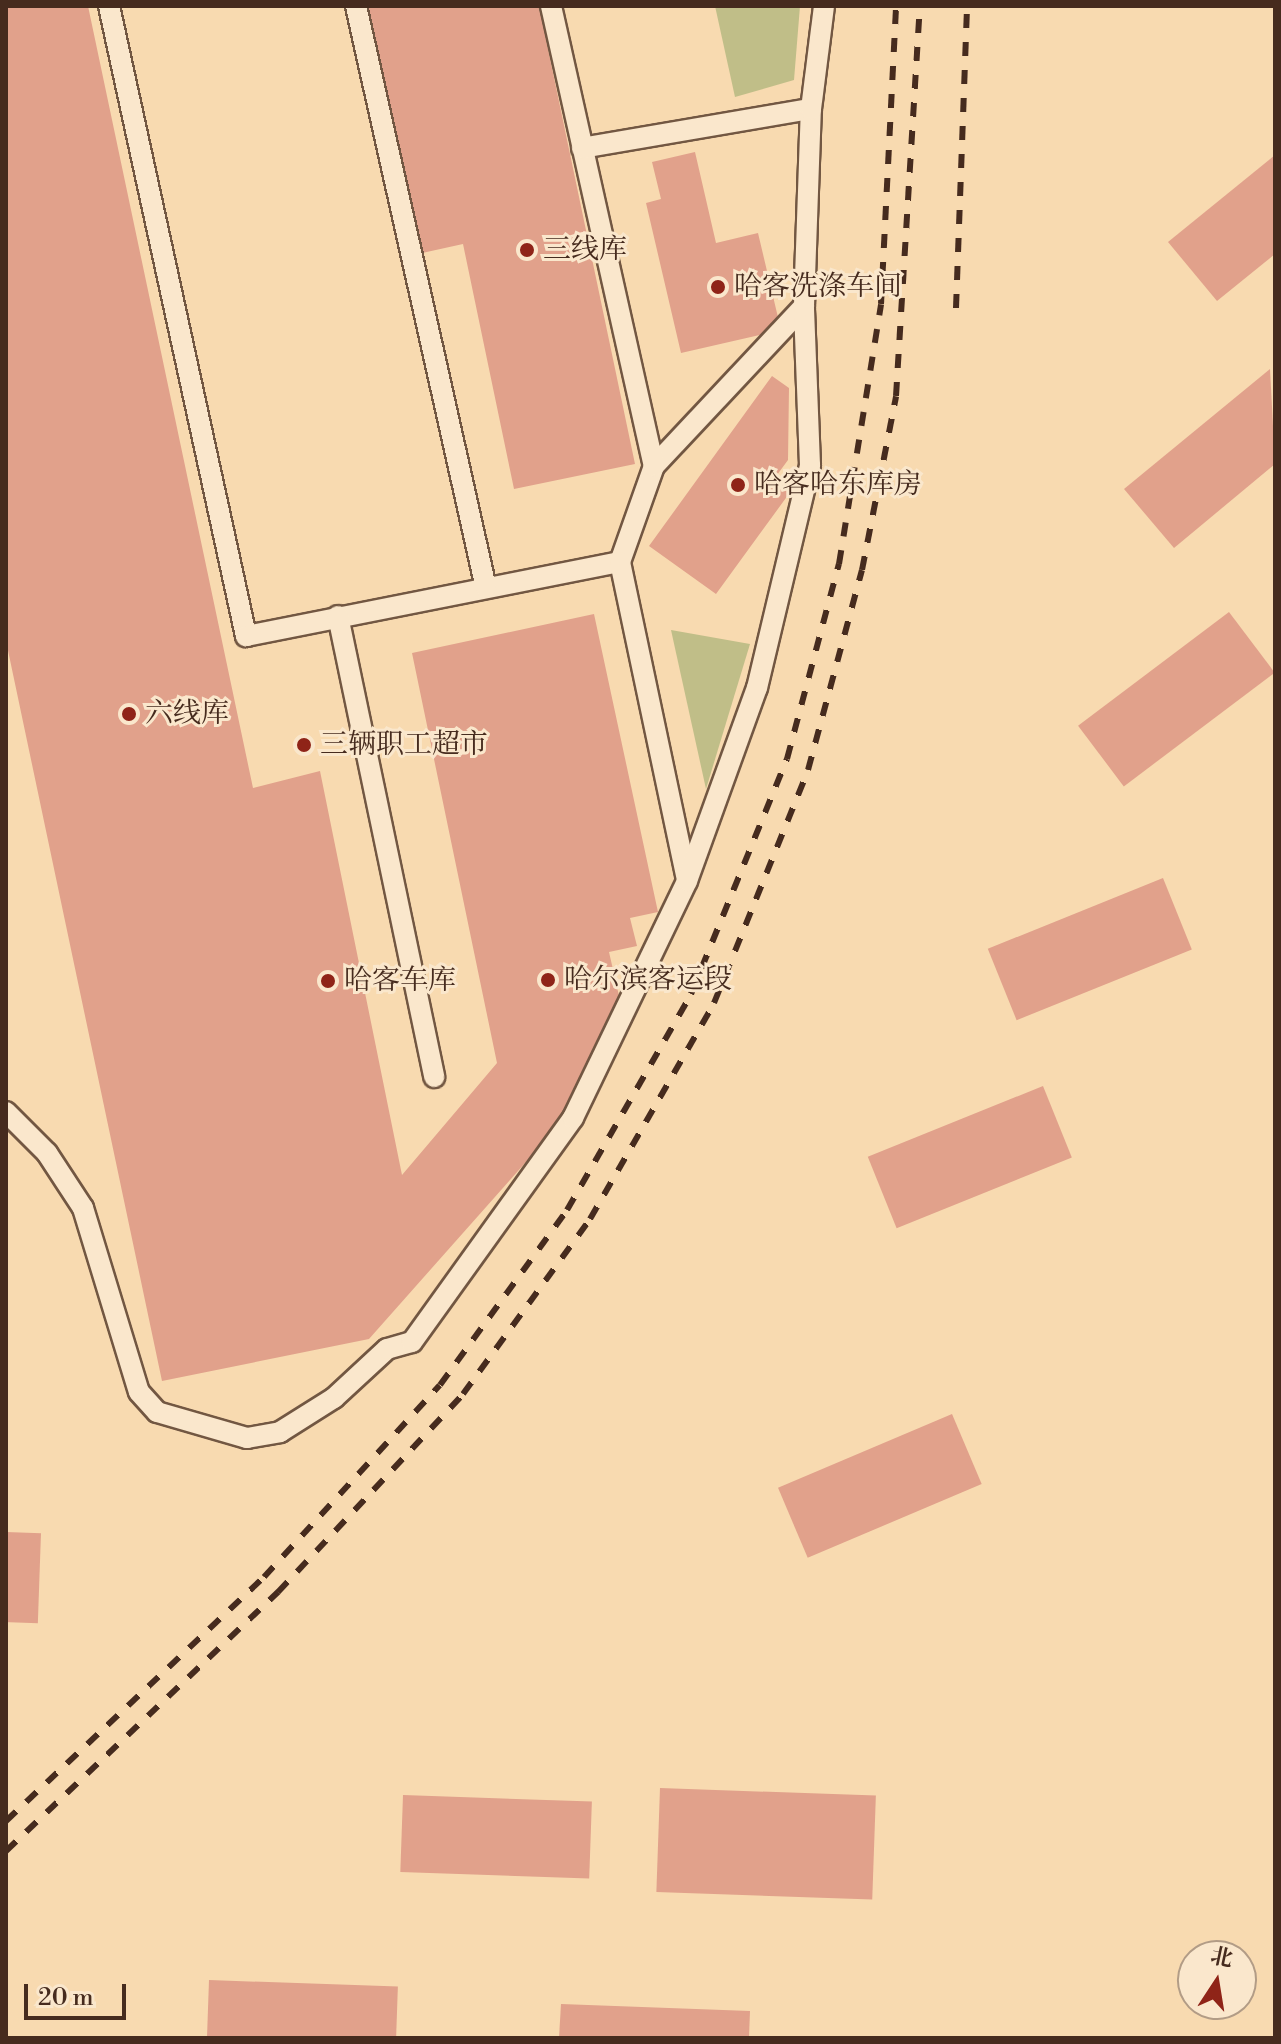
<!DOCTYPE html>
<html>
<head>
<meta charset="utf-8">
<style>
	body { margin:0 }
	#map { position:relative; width:1281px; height:2044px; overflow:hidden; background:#f8dab0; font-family:"Libre Bodoni","Noto Serif SC",serif }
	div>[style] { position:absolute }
	.green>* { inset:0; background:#c0be88 }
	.building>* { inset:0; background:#e1a18b; transform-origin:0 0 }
	.roads { filter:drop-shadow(2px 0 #725742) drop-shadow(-2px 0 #725742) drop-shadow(0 2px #725742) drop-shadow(0 -2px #725742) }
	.lane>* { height:20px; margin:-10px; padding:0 10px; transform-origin:10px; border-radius:10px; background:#fae7cc }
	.rail>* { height:6px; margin-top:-3px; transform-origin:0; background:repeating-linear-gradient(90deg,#462b1e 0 14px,transparent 0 28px) }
	.dots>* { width:22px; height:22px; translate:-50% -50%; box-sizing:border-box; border:4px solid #fae7cc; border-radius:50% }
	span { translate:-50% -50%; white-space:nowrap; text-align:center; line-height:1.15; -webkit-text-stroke:6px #fae7cc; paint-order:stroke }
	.poi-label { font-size:28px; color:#462b1e }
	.left { translate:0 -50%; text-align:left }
	.frame { position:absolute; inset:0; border:8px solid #462b1e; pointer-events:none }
	.north { position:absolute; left:1177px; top:1940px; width:80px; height:80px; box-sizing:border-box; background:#fae7cc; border:2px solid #b29c86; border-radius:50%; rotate:12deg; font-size:22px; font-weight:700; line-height:32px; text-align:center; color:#462b1e }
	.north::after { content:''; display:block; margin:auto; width:28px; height:36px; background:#8f2418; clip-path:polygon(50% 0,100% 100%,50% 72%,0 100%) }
	.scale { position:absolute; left:24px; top:1984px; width:102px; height:36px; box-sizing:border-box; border:4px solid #462b1e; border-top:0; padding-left:10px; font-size:24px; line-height:28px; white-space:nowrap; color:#462b1e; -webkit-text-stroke:6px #fae7cc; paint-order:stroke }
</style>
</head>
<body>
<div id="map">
	<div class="green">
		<div style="clip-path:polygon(715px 6px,800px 6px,794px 80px,735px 97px)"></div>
		<div style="clip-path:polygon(671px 630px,750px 644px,706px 789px)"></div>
	</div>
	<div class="building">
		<div style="clip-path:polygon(6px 6px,88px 6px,253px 788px,320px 771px,402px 1175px,497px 1063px,412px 653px,594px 614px,658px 912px,630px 918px,637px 946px,609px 952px,622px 1009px,564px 1119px,369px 1339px,162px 1381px,6px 641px)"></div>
		<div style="clip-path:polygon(352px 6px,539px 6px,635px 464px,514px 489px,463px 244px,404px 257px)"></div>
		<div style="clip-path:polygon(695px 152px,716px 243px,758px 233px,781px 330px,681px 353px,646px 203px,661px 199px,652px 162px)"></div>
		<div style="clip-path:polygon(1275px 155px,1275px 254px,1217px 301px,1168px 242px)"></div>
		<div style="clip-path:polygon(1270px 369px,1275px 464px,1174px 548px,1124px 489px)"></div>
		<div style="clip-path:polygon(772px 376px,789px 388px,788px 460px,774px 479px,791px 491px,716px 594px,649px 546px)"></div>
		<div style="left:1229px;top:612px;width:76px;height:189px;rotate:53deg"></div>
		<div style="left:1163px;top:878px;width:77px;height:189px;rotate:68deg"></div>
		<div style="left:1043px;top:1086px;width:77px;height:189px;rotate:68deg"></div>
		<div style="left:952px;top:1414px;width:76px;height:189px;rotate:67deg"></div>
		<div style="left:6px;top:1532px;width:35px;height:90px;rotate:2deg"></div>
		<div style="left:660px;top:1788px;width:216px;height:104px;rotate:2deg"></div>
		<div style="left:403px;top:1795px;width:189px;height:77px;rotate:2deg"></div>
		<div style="left:209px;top:1980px;width:189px;height:58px;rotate:2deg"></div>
		<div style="clip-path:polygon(561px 2004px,750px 2011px,749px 2038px,559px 2038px)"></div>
	</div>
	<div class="roads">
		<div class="lane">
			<div style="left:109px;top:6px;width:645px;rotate:77.73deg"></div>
			<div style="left:246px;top:636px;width:381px;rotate:-11.2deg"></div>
			<div style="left:620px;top:562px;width:102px;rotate:-70.5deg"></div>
			<div style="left:654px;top:466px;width:219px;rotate:-46.8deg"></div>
			<div style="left:356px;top:6px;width:596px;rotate:77.41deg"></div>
			<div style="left:551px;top:6px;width:471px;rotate:77.4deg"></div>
			<div style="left:582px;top:148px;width:232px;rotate:-9.7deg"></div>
			<div style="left:620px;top:562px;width:324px;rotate:78.1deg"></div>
			<div style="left:338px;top:616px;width:471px;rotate:78.2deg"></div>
			<div style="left:6px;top:1112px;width:58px;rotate:45deg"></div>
			<div style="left:47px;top:1153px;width:66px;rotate:56.8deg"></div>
			<div style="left:83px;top:1208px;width:192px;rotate:73.1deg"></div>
			<div style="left:139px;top:1392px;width:27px;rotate:48deg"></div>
			<div style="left:157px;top:1412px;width:94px;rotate:16.1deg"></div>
			<div style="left:247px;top:1438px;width:34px;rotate:-10deg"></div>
			<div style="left:280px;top:1432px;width:64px;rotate:-32.2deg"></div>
			<div style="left:334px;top:1398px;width:72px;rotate:-42.8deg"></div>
			<div style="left:387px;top:1349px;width:26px;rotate:-16deg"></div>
			<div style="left:412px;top:1342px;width:276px;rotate:-54.3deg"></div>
			<div style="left:573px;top:1118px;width:263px;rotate:-64.3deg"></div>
			<div style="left:687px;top:881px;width:205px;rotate:-70.1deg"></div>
			<div style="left:757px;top:688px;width:229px;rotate:-76.6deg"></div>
			<div style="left:810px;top:465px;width:159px;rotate:-92.2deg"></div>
			<div style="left:804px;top:306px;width:197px;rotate:-88deg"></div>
			<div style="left:811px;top:109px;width:104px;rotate:-82.8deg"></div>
		</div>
	</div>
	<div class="rail">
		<div style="left:956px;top:308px;width:302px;rotate:-87.9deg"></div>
		<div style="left:6px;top:1821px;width:355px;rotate:-43.4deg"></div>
		<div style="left:264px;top:1577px;width:260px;rotate:-47.5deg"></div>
		<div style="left:440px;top:1385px;width:216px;rotate:-54deg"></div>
		<div style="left:567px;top:1210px;width:249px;rotate:-60.1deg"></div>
		<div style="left:691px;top:994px;width:254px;rotate:-67.8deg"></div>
		<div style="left:787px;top:759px;width:202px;rotate:-75.1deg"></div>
		<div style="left:839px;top:564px;width:263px;rotate:-80.8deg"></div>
		<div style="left:881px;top:304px;width:298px;rotate:-87.1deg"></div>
		<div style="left:6px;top:1851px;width:376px;rotate:-43.6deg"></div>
		<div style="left:278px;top:1592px;width:271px;rotate:-46.9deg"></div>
		<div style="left:463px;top:1394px;width:216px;rotate:-54deg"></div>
		<div style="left:590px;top:1219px;width:249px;rotate:-60.1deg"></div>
		<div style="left:714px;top:1003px;width:251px;rotate:-68deg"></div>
		<div style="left:808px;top:770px;width:207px;rotate:-74.9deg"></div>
		<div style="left:862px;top:570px;width:177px;rotate:-78.9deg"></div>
		<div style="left:896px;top:396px;width:391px;rotate:-86.5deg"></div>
	</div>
	<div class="dots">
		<div style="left:527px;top:250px;background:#8f2418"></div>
		<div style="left:718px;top:287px;background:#8f2418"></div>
		<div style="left:738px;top:485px;background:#8f2418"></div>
		<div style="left:129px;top:714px;background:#8f2418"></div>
		<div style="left:304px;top:745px;background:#8f2418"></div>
		<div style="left:548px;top:980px;background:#8f2418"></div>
		<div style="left:328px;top:981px;background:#8f2418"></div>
	</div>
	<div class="poi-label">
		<span class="left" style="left:543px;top:250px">三线库</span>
		<span class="left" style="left:734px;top:287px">哈客洗涤车间</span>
		<span class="left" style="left:754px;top:485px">哈客哈东库房</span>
		<span class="left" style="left:145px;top:714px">六线库</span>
		<span class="left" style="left:320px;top:745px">三辆职工超市</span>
		<span class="left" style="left:564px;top:980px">哈尔滨客运段</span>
		<span class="left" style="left:344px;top:981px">哈客车库</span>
	</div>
	<div class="frame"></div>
	<div class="north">北</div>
	<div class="scale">20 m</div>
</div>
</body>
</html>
